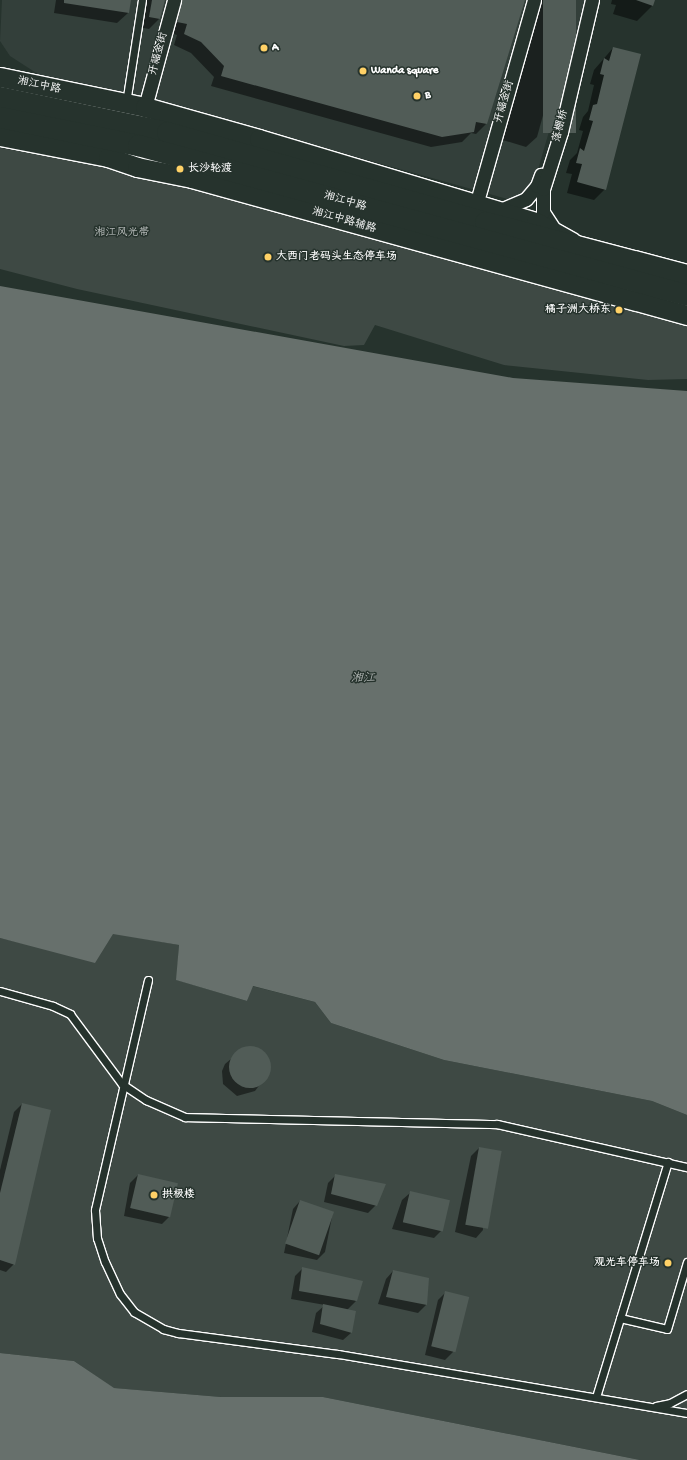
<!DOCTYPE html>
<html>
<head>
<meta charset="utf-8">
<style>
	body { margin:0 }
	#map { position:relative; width:687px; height:1460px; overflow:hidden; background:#26332d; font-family:"Gochi Hand","LXGW WenKai TC",sans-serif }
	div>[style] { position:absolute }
	.built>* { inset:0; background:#333f3a }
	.green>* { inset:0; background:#3e4944 }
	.water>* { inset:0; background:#67706c }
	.shadow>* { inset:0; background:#0007 }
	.building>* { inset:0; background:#515c57; transform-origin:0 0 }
	.round { border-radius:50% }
	.roads { filter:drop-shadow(1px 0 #fff) drop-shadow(-1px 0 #fff) drop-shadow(0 1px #fff) drop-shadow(0 -1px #fff) }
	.lane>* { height:7px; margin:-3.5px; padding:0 3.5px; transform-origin:3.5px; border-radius:3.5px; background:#26332d }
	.street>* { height:13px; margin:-6.5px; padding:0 6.5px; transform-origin:6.5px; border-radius:6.5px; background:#26332d }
	.secondary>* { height:19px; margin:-9.5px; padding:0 9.5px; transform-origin:9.5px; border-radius:9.5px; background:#26332d }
	.primary>* { height:21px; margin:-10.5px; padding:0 10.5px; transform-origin:10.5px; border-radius:10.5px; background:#26332d }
	.dots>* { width:11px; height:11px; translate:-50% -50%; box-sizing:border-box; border:2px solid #26332d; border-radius:50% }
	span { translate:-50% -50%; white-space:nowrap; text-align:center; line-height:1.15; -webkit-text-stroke:3px #26332d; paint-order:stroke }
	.poi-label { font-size:11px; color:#fff; font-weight:700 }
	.left { translate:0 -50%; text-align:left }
	.right { translate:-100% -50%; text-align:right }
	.street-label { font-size:11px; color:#fff }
	.park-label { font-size:11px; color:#bbbfbe }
	.water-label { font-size:12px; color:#b3b8b6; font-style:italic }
</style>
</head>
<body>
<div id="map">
	<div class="built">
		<div style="clip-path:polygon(2px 0,587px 0,535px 180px,525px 195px,511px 200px,173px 106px,41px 76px,10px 56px,0 41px)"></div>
	</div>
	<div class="green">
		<div style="clip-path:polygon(0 148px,136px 170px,529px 282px,687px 321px,687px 379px,648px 380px,504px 365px,375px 325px,364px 345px,344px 346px,77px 289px,0 269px)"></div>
		<div style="clip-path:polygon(113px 933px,179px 945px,177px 980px,247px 1001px,252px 986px,315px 1002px,331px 1023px,444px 1060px,652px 1101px,687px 1115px,687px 1460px,640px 1460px,323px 1397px,221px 1397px,113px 1388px,74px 1361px,0 1353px,0 938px,30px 945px)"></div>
	</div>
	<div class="water">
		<div style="clip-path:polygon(0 286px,513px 378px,687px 391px,687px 1115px,652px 1101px,444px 1060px,331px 1023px,315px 1002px,253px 986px,247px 1001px,176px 980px,179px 945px,113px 934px,95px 963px,0 938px)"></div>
		<div style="clip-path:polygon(0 1353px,74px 1361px,114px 1388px,221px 1397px,323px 1397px,640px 1460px,0 1460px)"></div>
	</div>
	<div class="shadow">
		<div style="clip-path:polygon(56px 0,130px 0,128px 13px,117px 23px,54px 13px)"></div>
		<div style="clip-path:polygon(143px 0,164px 0,160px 18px,149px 29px,139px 27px)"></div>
		<div style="clip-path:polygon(175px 0,524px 0,486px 124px,476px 134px,471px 133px,462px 142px,431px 147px,211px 86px,214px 77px,191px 53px,174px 45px,177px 35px,167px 32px)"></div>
		<div style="clip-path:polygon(536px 0,575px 0,537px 137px,526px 147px,496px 138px)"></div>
		<div style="clip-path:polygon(612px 0,654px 0,653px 5px,637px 21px,613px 14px,616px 5px,611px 4px)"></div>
		<div style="clip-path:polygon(613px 48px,605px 189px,594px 200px,567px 193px,572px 174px,566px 173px,570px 160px,577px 153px,583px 131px,579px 130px,583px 117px,588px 111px,594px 85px,590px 84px,594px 70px)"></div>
		<div style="clip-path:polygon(244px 1048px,258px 1049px,268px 1058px,270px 1071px,255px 1091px,237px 1096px,223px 1084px,222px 1071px,225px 1064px)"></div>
		<div style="clip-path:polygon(22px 1104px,14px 1264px,6px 1272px,0 1270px,0 1170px,14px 1112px)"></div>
		<div style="clip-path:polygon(479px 1148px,483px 1230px,476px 1238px,455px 1232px,471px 1156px)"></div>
		<div style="clip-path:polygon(138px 1175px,170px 1216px,162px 1224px,124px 1216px,130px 1183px)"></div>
		<div style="clip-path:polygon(336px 1175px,376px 1205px,368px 1213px,324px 1202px,328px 1183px)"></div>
		<div style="clip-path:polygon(410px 1193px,442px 1230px,434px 1238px,392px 1229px,402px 1200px)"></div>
		<div style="clip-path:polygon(300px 1201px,333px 1212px,325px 1252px,317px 1260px,284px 1253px,293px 1209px)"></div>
		<div style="clip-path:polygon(303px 1268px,356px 1301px,347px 1310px,351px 1333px,343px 1340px,312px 1332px,316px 1313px,325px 1305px,291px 1299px,295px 1276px)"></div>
		<div style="clip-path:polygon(393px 1271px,428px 1279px,426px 1305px,418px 1313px,378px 1304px,386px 1279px)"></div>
		<div style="clip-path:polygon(446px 1292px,453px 1352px,445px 1360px,425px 1355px,438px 1300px)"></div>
	</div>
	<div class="building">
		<div style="clip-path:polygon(64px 0,131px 0,129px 13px,64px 3px)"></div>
		<div style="clip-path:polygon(152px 0,165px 0,160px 19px,149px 17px)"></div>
		<div style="clip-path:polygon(182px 0,525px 0,487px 124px,476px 122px,474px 132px,442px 137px,221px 76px,224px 66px,201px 42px,184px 34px,187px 24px,177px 22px)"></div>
		<div style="left:543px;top:0;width:33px;height:133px"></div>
		<div style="clip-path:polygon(636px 0,655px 0,653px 6px)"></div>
		<div style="clip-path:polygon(613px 47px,641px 54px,606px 190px,577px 182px,582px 164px,576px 163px,580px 148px,584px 151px,593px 121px,589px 120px,593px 105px,597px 104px,604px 75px,600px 74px,604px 58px,609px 61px)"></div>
		<div class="round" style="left:229px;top:1046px;width:42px;height:42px"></div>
		<div style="clip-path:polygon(22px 1103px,51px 1110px,15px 1265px,0 1260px,0 1193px)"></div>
		<div style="left:479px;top:1147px;width:23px;height:79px;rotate:10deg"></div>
		<div style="left:138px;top:1174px;width:41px;height:35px;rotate:13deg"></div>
		<div style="clip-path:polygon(335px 1174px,386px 1184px,377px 1206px,331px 1194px)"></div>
		<div style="left:410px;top:1191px;width:41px;height:32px;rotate:13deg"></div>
		<div style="left:300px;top:1200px;width:36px;height:46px;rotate:19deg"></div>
		<div style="clip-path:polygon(302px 1267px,363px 1281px,357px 1301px,299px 1291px)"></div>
		<div style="clip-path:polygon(393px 1270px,429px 1278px,427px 1305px,386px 1297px)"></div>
		<div style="left:445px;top:1291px;width:25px;height:57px;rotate:14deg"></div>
		<div style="clip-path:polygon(323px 1304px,356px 1311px,352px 1333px,320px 1324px)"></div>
	</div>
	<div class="roads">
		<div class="lane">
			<div style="left:126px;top:103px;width:104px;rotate:-81.2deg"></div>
			<div style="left:148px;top:980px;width:236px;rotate:103deg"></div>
			<div style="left:95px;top:1210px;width:28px;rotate:86deg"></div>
			<div style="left:97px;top:1238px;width:25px;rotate:72deg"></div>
			<div style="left:105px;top:1262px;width:35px;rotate:65deg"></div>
			<div style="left:120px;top:1294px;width:23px;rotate:52deg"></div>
			<div style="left:134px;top:1312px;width:34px;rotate:30deg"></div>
			<div style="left:163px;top:1329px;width:16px;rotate:15deg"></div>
			<div style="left:178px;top:1333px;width:161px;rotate:7.5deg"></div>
			<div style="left:338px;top:1354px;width:354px;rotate:9.6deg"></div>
			<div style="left:0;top:991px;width:55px;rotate:15.8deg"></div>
			<div style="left:53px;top:1006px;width:19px;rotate:25deg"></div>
			<div style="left:70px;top:1014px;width:87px;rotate:53.4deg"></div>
			<div style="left:122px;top:1084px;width:29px;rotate:34deg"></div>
			<div style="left:146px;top:1100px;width:43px;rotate:23.6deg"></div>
			<div style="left:185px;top:1117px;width:312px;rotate:1.3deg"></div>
			<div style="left:497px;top:1124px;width:195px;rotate:12.8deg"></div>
			<div style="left:620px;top:1318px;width:48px;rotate:13.2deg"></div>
			<div style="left:667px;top:1329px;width:70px;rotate:-73.4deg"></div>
			<div style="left:596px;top:1397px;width:246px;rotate:-73deg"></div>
			<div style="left:656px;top:1406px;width:14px;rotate:-12deg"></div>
			<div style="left:670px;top:1403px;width:19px;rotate:-28deg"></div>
		</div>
		<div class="street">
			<div style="left:145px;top:107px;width:111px;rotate:-74.8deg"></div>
			<div style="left:476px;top:205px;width:213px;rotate:-74.2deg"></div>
			<div style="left:498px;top:211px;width:30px;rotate:-23deg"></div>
			<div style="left:526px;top:199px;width:17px;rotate:-50deg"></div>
			<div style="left:537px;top:186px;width:12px;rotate:-70deg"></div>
			<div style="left:554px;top:229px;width:20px;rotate:-123deg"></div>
			<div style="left:543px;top:212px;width:23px;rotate:-90deg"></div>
			<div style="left:543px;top:189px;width:60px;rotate:-72.5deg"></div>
			<div style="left:561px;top:132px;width:136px;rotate:-76.8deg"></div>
		</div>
		<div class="secondary">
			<div style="left:0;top:77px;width:148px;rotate:11.7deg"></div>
			<div style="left:145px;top:107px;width:118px;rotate:15.7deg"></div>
			<div style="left:259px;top:139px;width:289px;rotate:16.7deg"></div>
			<div style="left:536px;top:222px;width:41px;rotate:29.1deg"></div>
			<div style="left:0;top:136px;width:110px;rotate:11deg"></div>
			<div style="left:108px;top:157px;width:31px;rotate:19deg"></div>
			<div style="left:137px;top:167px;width:56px;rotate:11.3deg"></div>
			<div style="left:192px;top:178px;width:514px;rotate:15.47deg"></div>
		</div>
		<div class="primary">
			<div style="left:0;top:97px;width:171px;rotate:11.8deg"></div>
			<div style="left:167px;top:132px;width:330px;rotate:15.8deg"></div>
			<div style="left:485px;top:222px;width:209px;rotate:14.7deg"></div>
			<div style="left:0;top:117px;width:141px;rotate:11.5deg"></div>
			<div style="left:138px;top:145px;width:569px;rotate:15.28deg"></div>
		</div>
	</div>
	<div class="dots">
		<div style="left:264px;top:48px;background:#ffd166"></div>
		<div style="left:363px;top:71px;background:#ffd166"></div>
		<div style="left:417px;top:96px;background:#ffd166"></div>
		<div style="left:180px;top:169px;background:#ffd166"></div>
		<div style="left:268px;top:257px;background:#ffd166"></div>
		<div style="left:619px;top:310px;background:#ffd166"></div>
		<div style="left:154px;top:1195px;background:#ffd166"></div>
		<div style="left:668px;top:1263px;background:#ffd166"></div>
	</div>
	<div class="poi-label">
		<span class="left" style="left:272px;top:48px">A</span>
		<span class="left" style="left:371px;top:71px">Wanda square</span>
		<span class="left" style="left:425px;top:96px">B</span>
		<span class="left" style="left:188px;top:169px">长沙轮渡</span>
		<span class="left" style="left:276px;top:257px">大西门老码头生态停车场</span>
		<span class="right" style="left:611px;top:310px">橘子洲大桥东</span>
		<span class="left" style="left:162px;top:1195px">拱极楼</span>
		<span class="right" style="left:660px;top:1263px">观光车停车场</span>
	</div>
	<div class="street-label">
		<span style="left:159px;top:54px;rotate:-75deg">开福金街</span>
		<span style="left:39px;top:86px;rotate:12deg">湘江中路</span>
		<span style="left:505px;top:102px;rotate:-74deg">开福金街</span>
		<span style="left:561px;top:126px;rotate:-76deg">落棚桥</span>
		<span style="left:345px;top:202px;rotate:16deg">湘江中路</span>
		<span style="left:344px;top:221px;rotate:16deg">湘江中路辅路</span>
	</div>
	<div class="park-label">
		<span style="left:122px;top:233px">湘江风光带</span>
	</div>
	<div class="water-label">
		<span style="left:363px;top:680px">湘江</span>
	</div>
</div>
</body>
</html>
